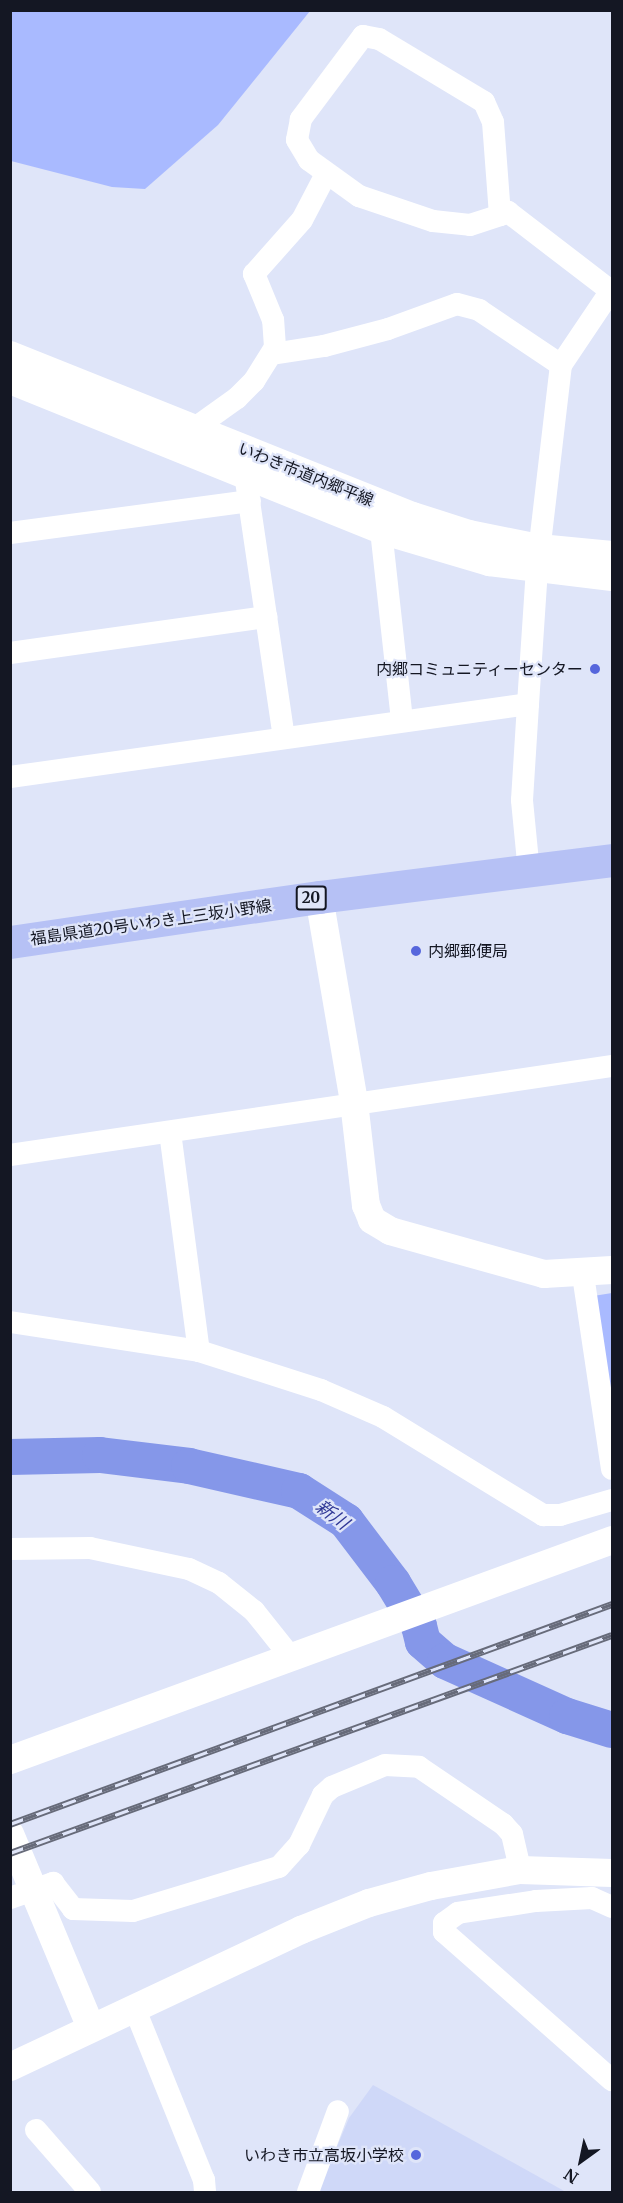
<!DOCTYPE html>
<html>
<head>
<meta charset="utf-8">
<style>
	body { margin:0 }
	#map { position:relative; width:623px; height:2203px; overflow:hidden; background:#dfe5f9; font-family:Merriweather,"Noto Sans JP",serif }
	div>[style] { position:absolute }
	.built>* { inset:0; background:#cfd8f8 }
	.green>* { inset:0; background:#a9baff }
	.river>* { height:36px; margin:-18px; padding:0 18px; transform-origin:18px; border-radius:18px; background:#8597e9 }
	.minor>* { height:22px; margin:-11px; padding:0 11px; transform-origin:11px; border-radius:11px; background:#fff }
	.tertiary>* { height:28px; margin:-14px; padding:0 14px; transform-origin:14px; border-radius:14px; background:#fff }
	.primary>* { height:33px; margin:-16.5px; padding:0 16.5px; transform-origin:16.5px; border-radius:16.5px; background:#b6c1f5 }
	.rail>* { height:7px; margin-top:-3.5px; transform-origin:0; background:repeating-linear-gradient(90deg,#dfe5f9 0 14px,#676b7a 0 28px); box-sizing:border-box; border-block:2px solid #676b7a }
	.dots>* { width:16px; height:16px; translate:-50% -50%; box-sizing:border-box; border:3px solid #dfe5f9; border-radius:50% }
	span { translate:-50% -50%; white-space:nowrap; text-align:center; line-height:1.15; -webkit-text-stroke:4.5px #dfe5f9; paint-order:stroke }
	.shield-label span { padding:2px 4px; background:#dfe5f9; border:2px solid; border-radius:4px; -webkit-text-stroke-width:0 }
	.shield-label { font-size:15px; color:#141723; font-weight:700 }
	.street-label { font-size:16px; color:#141723 }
	.poi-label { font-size:16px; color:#141723 }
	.right { translate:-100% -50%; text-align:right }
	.left { translate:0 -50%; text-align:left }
	.water-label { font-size:18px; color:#303896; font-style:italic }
	.frame { position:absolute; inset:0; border:12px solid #141723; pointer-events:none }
	.north { position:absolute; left:551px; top:2131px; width:60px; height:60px; -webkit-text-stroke:4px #dfe5f9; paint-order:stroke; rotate:213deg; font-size:16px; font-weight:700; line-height:24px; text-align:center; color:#141723 }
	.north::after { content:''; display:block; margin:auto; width:21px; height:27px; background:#141723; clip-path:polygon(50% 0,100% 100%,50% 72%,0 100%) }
</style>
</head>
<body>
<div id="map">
	<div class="built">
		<div style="clip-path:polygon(373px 2085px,566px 2192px,318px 2192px,349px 2118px)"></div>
	</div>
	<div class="green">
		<div style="clip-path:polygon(10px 11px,11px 10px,310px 11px,218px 125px,145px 189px,112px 187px,11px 161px)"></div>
		<div style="clip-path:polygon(612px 1293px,612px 1469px,587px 1297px)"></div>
	</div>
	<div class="river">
		<div style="left:10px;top:1457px;width:90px;rotate:-1.3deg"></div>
		<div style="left:100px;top:1455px;width:90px;rotate:7deg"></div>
		<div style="left:189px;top:1466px;width:113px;rotate:12.8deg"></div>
		<div style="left:299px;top:1491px;width:56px;rotate:32.6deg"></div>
		<div style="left:346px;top:1521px;width:78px;rotate:52.8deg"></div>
		<div style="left:393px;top:1583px;width:50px;rotate:58.8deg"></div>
		<div style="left:419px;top:1626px;width:16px;rotate:76deg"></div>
		<div style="left:423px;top:1642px;width:29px;rotate:41deg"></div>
		<div style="left:445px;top:1661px;width:134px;rotate:24.3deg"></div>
		<div style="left:567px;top:1716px;width:47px;rotate:17.3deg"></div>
	</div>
	<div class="minor">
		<div style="left:500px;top:215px;width:93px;rotate:-94.3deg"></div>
		<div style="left:493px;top:122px;width:22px;rotate:-114deg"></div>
		<div style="left:484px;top:102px;width:122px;rotate:-149deg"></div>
		<div style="left:379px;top:39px;width:16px;rotate:-169deg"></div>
		<div style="left:363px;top:36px;width:104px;rotate:126.8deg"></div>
		<div style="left:301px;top:119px;width:21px;rotate:101deg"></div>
		<div style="left:297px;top:140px;width:23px;rotate:59deg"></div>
		<div style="left:309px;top:160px;width:62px;rotate:35.8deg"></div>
		<div style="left:359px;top:196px;width:78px;rotate:18.7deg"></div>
		<div style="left:433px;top:221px;width:37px;rotate:6deg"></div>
		<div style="left:470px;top:225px;width:32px;rotate:-18deg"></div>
		<div style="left:500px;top:215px;width:9px;rotate:-21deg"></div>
		<div style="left:508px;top:212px;width:130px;rotate:37.5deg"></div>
		<div style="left:272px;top:354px;width:53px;rotate:-8.7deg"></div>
		<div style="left:324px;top:346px;width:66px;rotate:-14.9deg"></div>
		<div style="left:388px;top:329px;width:73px;rotate:-19.9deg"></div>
		<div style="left:457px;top:304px;width:23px;rotate:15deg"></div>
		<div style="left:479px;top:310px;width:99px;rotate:33.9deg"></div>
		<div style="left:195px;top:428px;width:52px;rotate:-35.5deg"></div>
		<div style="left:237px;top:398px;width:24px;rotate:-45deg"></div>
		<div style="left:254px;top:381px;width:40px;rotate:-58deg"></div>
		<div style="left:275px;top:347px;width:27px;rotate:-94deg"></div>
		<div style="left:273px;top:320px;width:50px;rotate:-112.4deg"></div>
		<div style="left:254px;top:274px;width:72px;rotate:-48.4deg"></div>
		<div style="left:302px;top:220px;width:52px;rotate:-62.4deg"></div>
		<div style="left:247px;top:463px;width:11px;rotate:100deg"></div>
		<div style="left:245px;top:474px;width:266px;rotate:81.6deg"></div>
		<div style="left:381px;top:530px;width:191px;rotate:83.7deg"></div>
		<div style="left:10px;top:533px;width:242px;rotate:-7.6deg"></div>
		<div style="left:10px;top:653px;width:259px;rotate:-8deg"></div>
		<div style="left:10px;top:777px;width:523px;rotate:-8.02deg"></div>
		<div style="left:529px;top:872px;width:72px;rotate:-95.6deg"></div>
		<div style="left:522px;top:800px;width:96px;rotate:-86.4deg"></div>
		<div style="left:528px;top:704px;width:135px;rotate:-86.2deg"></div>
		<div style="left:537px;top:569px;width:205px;rotate:-83.3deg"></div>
		<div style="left:561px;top:365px;width:92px;rotate:-56.1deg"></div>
		<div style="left:170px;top:1132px;width:221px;rotate:82.5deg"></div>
		<div style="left:10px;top:1155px;width:609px;rotate:-8.41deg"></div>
		<div style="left:583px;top:1275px;width:196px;rotate:81.5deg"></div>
		<div style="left:10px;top:1322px;width:191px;rotate:8.7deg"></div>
		<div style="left:199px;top:1351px;width:128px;rotate:17.7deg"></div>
		<div style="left:321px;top:1390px;width:68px;rotate:23.5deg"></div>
		<div style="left:383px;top:1417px;width:188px;rotate:31.5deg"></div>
		<div style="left:543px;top:1515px;width:17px"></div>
		<div style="left:560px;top:1515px;width:54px;rotate:-16.1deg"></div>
		<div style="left:10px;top:1549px;width:80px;rotate:-0.7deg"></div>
		<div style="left:90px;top:1548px;width:101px;rotate:12deg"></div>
		<div style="left:189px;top:1569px;width:33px;rotate:25deg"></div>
		<div style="left:219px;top:1583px;width:45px;rotate:38.7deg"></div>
		<div style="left:254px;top:1611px;width:58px;rotate:51.3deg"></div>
		<div style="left:10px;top:1898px;width:46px;rotate:-19.2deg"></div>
		<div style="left:53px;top:1883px;width:33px;rotate:52deg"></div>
		<div style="left:73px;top:1909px;width:60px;rotate:1.9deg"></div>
		<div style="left:133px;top:1911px;width:152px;rotate:-16.8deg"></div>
		<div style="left:279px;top:1867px;width:30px;rotate:-48deg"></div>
		<div style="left:299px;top:1845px;width:55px;rotate:-64.4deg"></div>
		<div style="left:323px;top:1795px;width:12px;rotate:-42deg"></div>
		<div style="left:332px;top:1787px;width:57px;rotate:-22.5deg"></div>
		<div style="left:385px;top:1765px;width:34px;rotate:3deg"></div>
		<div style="left:419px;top:1767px;width:102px;rotate:34.2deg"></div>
		<div style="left:503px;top:1824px;width:13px;rotate:48deg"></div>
		<div style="left:512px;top:1834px;width:37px;rotate:77deg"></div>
		<div style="left:612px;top:1907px;width:22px;rotate:-156deg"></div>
		<div style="left:592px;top:1898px;width:56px;rotate:176.9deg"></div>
		<div style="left:536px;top:1901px;width:79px;rotate:171.3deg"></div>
		<div style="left:458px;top:1913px;width:17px;rotate:144deg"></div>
		<div style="left:444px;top:1923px;width:9px;rotate:90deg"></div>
		<div style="left:444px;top:1932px;width:224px;rotate:41.4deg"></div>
		<div style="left:134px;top:2007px;width:187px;rotate:68deg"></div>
		<div style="left:204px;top:2180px;width:12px;rotate:85deg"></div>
		<div style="left:36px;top:2130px;width:82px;rotate:48.9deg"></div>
		<div style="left:308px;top:2192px;width:86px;rotate:-69.7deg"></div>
	</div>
	<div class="tertiary">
		<div style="left:10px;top:355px;width:434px;rotate:21.8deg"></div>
		<div style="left:413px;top:516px;width:59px;rotate:17.8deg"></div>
		<div style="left:469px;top:534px;width:71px;rotate:11.3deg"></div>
		<div style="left:539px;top:548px;width:73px;rotate:5.5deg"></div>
		<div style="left:10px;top:380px;width:400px;rotate:22deg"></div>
		<div style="left:381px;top:530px;width:113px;rotate:16.5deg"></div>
		<div style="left:489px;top:562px;width:124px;rotate:7deg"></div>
		<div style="left:319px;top:897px;width:208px;rotate:80.3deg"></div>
		<div style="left:354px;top:1102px;width:104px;rotate:83.4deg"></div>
		<div style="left:366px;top:1205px;width:16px;rotate:68deg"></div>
		<div style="left:372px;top:1220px;width:21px;rotate:31deg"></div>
		<div style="left:390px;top:1231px;width:160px;rotate:15.6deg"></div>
		<div style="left:544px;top:1274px;width:68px;rotate:-3.4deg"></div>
		<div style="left:10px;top:1760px;width:641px;rotate:-20.07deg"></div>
		<div style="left:10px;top:1834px;width:210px;rotate:67.3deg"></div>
		<div style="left:10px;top:2067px;width:322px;rotate:-25.2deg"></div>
		<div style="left:301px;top:1930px;width:73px;rotate:-21.7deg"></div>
		<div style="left:369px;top:1903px;width:64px;rotate:-15.3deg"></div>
		<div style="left:431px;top:1886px;width:90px;rotate:-10.2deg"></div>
		<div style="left:520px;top:1870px;width:92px;rotate:1.9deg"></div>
	</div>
	<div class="primary">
		<div style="left:10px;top:942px;width:312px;rotate:-8.3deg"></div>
		<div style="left:319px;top:897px;width:295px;rotate:-7.2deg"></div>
	</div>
	<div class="rail">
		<div style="left:10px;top:1824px;width:641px;rotate:-20.07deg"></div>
		<div style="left:10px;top:1853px;width:640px;rotate:-19.91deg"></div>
	</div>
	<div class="dots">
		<div style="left:595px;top:669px;background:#5666dc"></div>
		<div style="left:416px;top:951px;background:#5666dc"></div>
		<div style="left:416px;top:2155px;background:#5666dc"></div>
	</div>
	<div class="shield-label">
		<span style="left:311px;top:898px">20</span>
	</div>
	<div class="street-label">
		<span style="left:306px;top:474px;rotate:22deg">いわき市道内郷平線</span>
		<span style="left:151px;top:922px;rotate:-8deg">福島県道20号いわき上三坂小野線</span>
	</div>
	<div class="poi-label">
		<span class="right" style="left:583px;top:669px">内郷コミュニティーセンター</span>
		<span class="left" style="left:428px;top:951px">内郷郵便局</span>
		<span class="right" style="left:404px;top:2155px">いわき市立高坂小学校</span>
	</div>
	<div class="water-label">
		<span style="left:332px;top:1515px;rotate:37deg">新川</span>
	</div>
	<div class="frame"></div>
	<div class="north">N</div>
</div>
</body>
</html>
